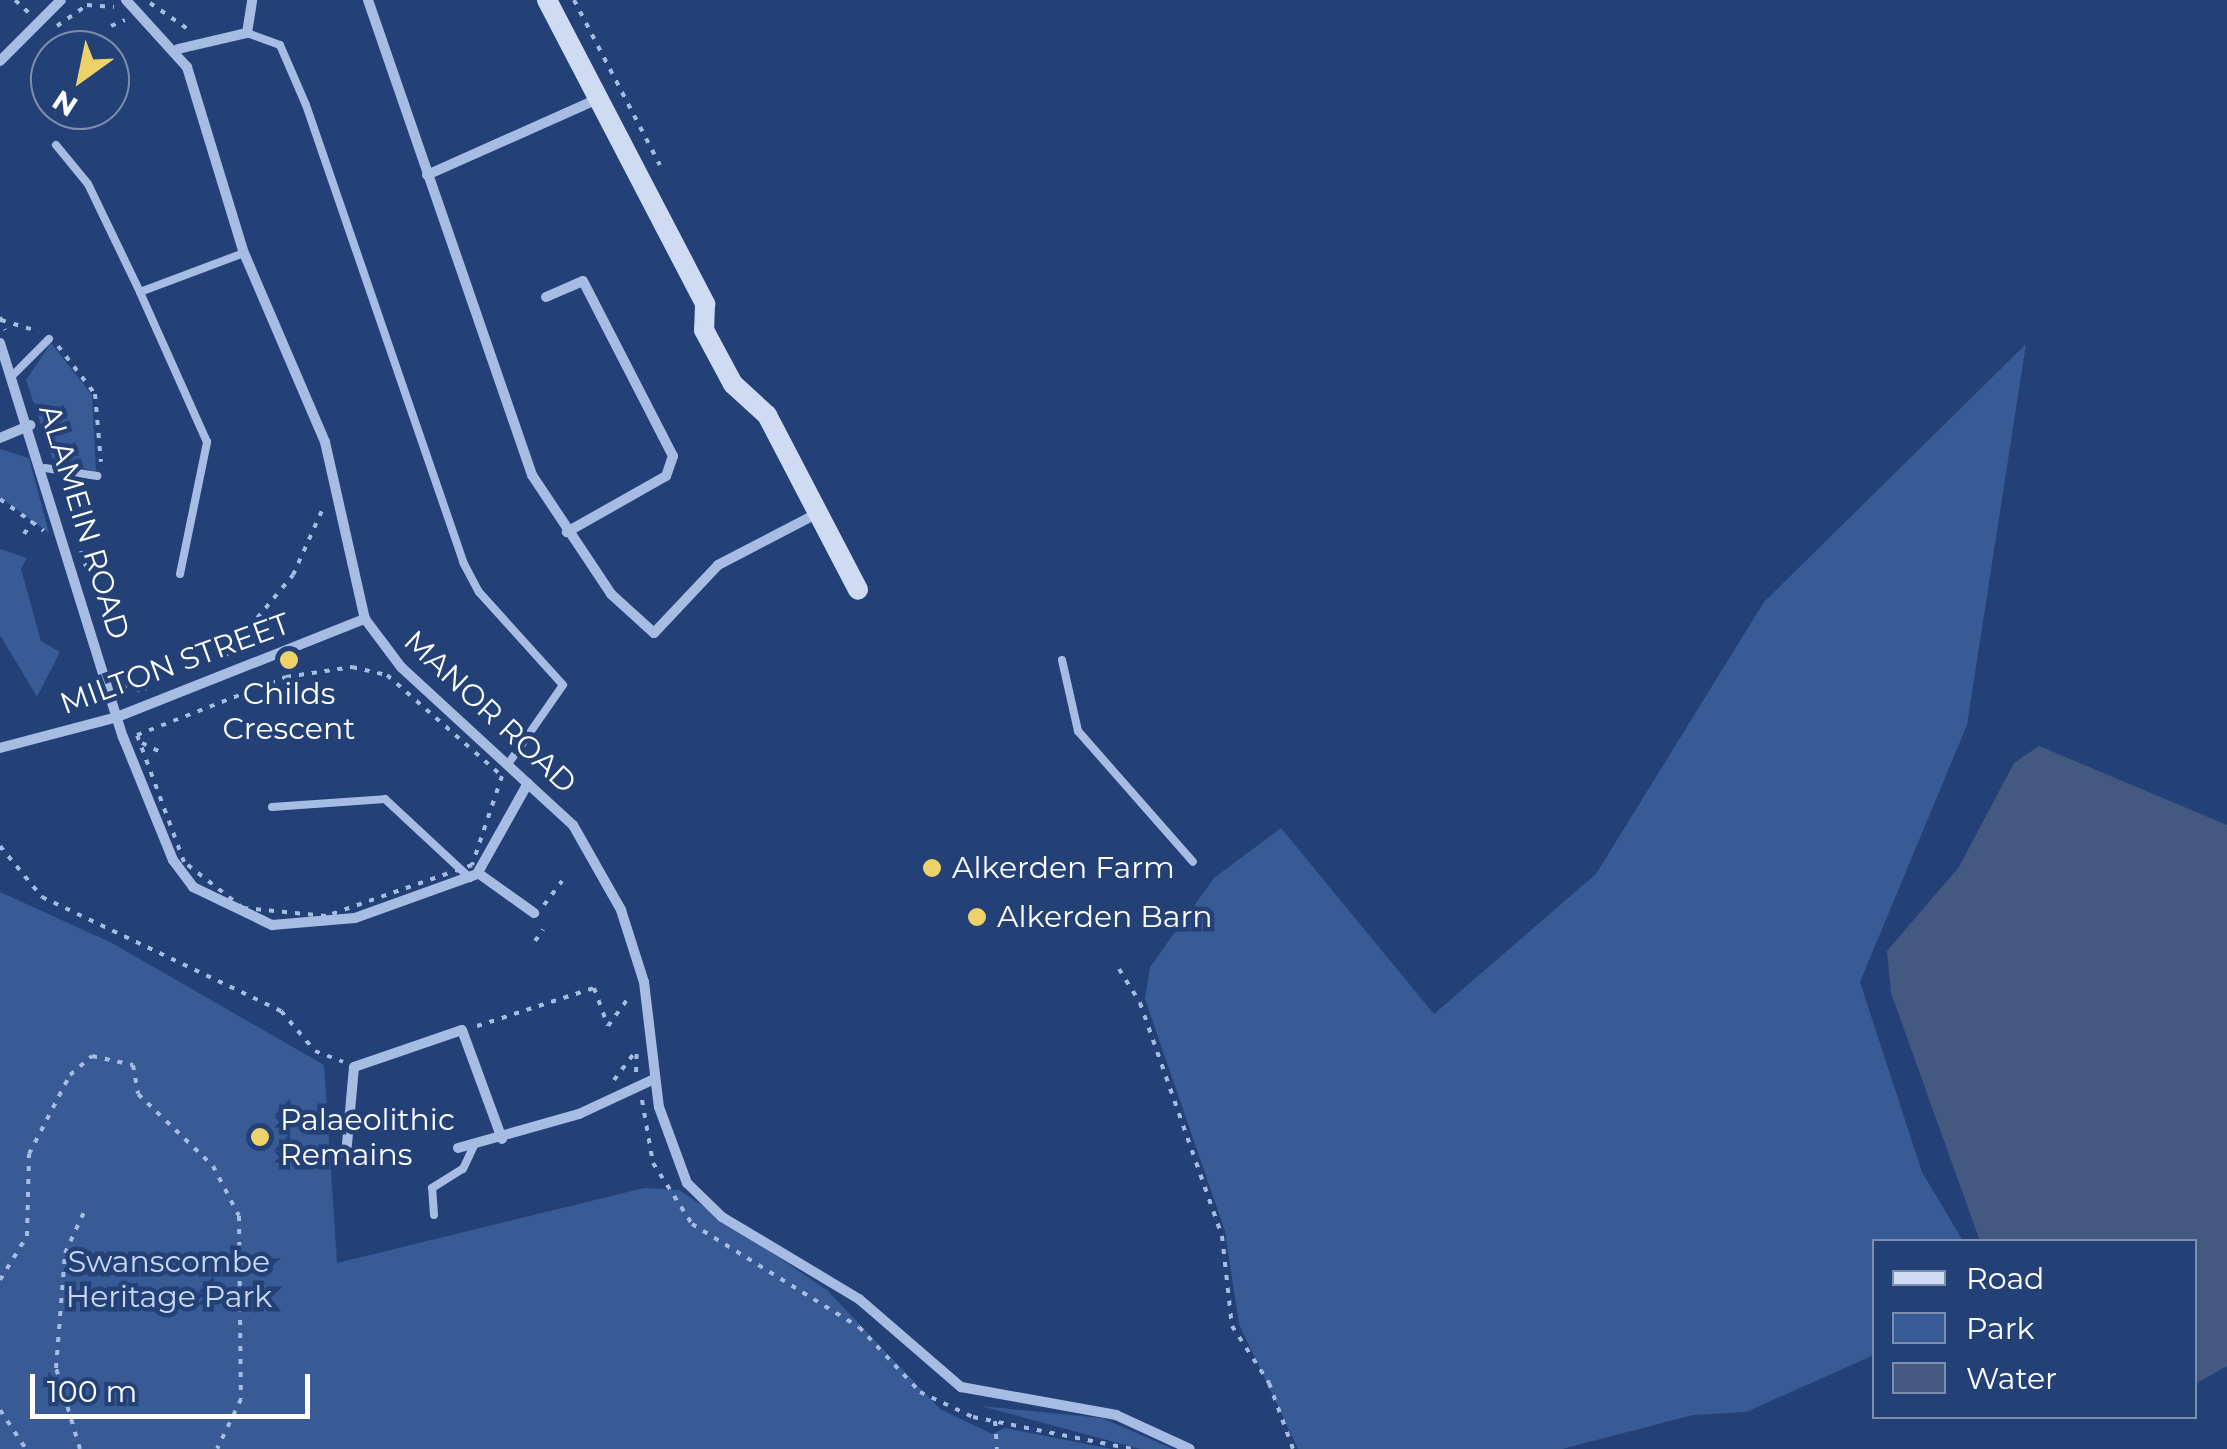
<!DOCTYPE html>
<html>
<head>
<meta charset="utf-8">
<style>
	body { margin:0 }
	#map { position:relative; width:2227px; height:1449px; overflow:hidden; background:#244177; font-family:Montserrat,sans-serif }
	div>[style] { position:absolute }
	.green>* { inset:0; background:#385a95 }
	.water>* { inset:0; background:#445981 }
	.path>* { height:4px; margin-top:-2px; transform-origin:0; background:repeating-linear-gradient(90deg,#a6bce3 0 5px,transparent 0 13px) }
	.lane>* { height:8px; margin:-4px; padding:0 4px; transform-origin:4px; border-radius:4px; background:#a6bce3 }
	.street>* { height:10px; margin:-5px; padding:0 5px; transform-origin:5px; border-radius:5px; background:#a6bce3 }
	.secondary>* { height:20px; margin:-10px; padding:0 10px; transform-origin:10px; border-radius:10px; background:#cfdbf3 }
	.dots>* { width:28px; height:28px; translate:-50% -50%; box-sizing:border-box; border:5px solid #244177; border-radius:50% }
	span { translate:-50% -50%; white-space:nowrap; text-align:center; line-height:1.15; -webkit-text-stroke:9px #244177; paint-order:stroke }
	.street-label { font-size:30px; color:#fff }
	.poi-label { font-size:30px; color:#fff }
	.left { translate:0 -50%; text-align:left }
	.park-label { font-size:30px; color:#c8d8f3 }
	.legend { position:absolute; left:1872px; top:1239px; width:325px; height:180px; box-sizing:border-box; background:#244177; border:2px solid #7c8dad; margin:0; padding:12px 18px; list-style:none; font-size:30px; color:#fff }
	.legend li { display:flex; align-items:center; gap:20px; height:50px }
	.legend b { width:50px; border:2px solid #7c8dad }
	.north { position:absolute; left:30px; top:30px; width:100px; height:100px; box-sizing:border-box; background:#244177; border:2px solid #7c8dad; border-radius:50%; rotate:213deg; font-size:28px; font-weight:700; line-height:40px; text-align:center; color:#fff }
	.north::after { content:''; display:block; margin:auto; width:35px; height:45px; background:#edd26a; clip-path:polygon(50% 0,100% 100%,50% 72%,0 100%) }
	.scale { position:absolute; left:30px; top:1374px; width:280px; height:45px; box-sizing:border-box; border:5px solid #fff; border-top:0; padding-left:12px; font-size:30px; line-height:35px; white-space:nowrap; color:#fff; -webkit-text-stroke:8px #244177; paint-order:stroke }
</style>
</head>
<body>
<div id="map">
	<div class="green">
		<div style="clip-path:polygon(51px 343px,92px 395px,96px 472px,52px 458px,26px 380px)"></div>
		<div style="clip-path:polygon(2026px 344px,1967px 725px,1860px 982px,1922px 1172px,1963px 1241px,1874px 1242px,1874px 1355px,1746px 1412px,1693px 1415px,1562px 1449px,1298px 1449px,1239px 1324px,1225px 1231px,1145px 999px,1150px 967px,1214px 878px,1281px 828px,1434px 1014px,1596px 874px,1764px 602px)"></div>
		<div style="clip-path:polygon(0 449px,29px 458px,49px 533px,0 497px)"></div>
		<div style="clip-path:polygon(0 549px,27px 558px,21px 569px,41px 641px,60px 652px,37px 697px,0 635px)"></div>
		<div style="clip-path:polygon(0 892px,112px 943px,324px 1065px,337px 1263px,644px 1188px,679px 1190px,827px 1290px,940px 1409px,992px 1434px,1005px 1428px,1112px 1449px,0 1449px)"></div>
		<div style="clip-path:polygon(981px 1406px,1102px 1418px,1173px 1449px,1140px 1449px)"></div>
	</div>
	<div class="water">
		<div style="clip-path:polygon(2039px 746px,2227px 825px,2227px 1366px,2195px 1384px,2194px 1242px,1980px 1241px,1891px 993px,1887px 951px,1959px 867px,2014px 763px)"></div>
	</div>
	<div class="path">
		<div style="left:15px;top:0;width:21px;rotate:43deg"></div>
		<div style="left:574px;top:0;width:186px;rotate:62.5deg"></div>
		<div style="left:150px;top:3px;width:51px;rotate:34.6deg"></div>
		<div style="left:57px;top:26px;width:37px;rotate:-35deg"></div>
		<div style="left:87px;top:5px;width:27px;rotate:4deg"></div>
		<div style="left:111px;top:26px;width:15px;rotate:-23deg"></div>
		<div style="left:0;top:317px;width:14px;rotate:69deg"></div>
		<div style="left:1px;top:320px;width:39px;rotate:17deg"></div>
		<div style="left:58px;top:346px;width:61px;rotate:52.4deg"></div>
		<div style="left:95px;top:394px;width:68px;rotate:85deg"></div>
		<div style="left:0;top:499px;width:54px;rotate:36deg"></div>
		<div style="left:71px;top:518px;width:39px;rotate:-55deg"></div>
		<div style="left:24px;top:534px;width:16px;rotate:-55deg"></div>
		<div style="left:81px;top:551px;width:36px;rotate:72deg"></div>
		<div style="left:224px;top:658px;width:108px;rotate:-50.3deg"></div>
		<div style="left:293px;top:575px;width:76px;rotate:-65.8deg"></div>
		<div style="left:142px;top:666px;width:17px;rotate:25deg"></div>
		<div style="left:157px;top:673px;width:14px;rotate:-60deg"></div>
		<div style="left:352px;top:667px;width:36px;rotate:13deg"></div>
		<div style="left:387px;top:675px;width:153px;rotate:41.3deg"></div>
		<div style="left:502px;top:776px;width:94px;rotate:108.6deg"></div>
		<div style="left:472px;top:865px;width:155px;rotate:160.7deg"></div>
		<div style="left:326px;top:916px;width:83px;rotate:-174.5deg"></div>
		<div style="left:243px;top:908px;width:75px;rotate:-142.1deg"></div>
		<div style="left:184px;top:862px;width:135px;rotate:-110.3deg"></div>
		<div style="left:137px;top:735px;width:160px;rotate:-21.3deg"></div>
		<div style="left:286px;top:677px;width:67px;rotate:-8.6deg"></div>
		<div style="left:123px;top:685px;width:19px;rotate:18deg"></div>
		<div style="left:144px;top:690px;width:20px;rotate:-66deg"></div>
		<div style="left:142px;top:743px;width:25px;rotate:26deg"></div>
		<div style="left:0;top:846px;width:66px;rotate:50.5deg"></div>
		<div style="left:42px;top:897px;width:265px;rotate:25.5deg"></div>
		<div style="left:281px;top:1011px;width:52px;rotate:49.6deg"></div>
		<div style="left:315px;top:1051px;width:30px;rotate:21deg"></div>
		<div style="left:544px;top:905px;width:30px;rotate:-53deg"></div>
		<div style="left:535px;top:941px;width:14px;rotate:-54deg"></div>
		<div style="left:1119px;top:969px;width:40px;rotate:58deg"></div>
		<div style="left:1140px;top:1003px;width:247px;rotate:70.6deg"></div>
		<div style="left:1222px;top:1236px;width:91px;rotate:83.7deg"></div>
		<div style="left:1232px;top:1326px;width:68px;rotate:57deg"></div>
		<div style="left:1269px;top:1383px;width:70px;rotate:70deg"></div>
		<div style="left:477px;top:1026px;width:123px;rotate:-18deg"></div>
		<div style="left:594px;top:988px;width:40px;rotate:69.8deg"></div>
		<div style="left:608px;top:1026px;width:37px;rotate:-54deg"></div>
		<div style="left:636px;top:1072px;width:25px;rotate:-88deg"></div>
		<div style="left:614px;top:1080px;width:35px;rotate:-53deg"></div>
		<div style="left:642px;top:1100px;width:64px;rotate:80.1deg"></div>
		<div style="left:653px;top:1163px;width:72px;rotate:57.4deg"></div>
		<div style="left:692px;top:1224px;width:196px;rotate:31.7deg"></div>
		<div style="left:859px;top:1327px;width:89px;rotate:46.8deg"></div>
		<div style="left:920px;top:1392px;width:59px;rotate:25.3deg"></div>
		<div style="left:973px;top:1417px;width:161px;rotate:11.4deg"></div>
		<div style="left:0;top:1280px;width:52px;rotate:-58.5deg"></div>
		<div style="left:27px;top:1236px;width:82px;rotate:-88.6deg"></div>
		<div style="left:29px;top:1154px;width:89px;rotate:-62.6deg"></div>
		<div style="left:70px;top:1075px;width:29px;rotate:-41deg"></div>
		<div style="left:92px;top:1056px;width:42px;rotate:12.4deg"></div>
		<div style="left:133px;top:1065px;width:29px;rotate:80deg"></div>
		<div style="left:138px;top:1094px;width:104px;rotate:43.8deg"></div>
		<div style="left:213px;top:1166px;width:56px;rotate:62.5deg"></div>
		<div style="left:239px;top:1216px;width:183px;rotate:89.4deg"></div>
		<div style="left:241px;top:1399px;width:55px;rotate:115.6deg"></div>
		<div style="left:0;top:1410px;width:47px;rotate:56.3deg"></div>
		<div style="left:995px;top:1421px;width:28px;rotate:86deg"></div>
		<div style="left:80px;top:1449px;width:84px;rotate:-106.5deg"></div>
		<div style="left:56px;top:1368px;width:115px;rotate:-85.5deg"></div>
		<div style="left:65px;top:1253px;width:50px;rotate:-65deg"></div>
	</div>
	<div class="lane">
		<div style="left:247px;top:33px;width:35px;rotate:20deg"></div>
		<div style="left:280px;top:45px;width:65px;rotate:66.6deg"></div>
		<div style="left:306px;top:105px;width:483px;rotate:71deg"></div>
		<div style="left:463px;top:562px;width:34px;rotate:62deg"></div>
		<div style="left:479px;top:592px;width:125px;rotate:47.9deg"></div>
		<div style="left:563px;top:685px;width:96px;rotate:124.8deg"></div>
		<div style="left:56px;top:145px;width:50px;rotate:50.6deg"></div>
		<div style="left:88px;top:184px;width:120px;rotate:64.3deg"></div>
		<div style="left:13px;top:375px;width:51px;rotate:-45deg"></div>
		<div style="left:45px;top:468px;width:53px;rotate:8.7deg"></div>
		<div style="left:180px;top:574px;width:135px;rotate:-78.4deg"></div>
		<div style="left:207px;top:442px;width:164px;rotate:-114.1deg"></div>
		<div style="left:140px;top:292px;width:111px;rotate:-20.6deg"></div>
		<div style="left:1062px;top:660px;width:73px;rotate:77.3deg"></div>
		<div style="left:1078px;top:731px;width:174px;rotate:48.7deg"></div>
		<div style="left:272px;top:807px;width:113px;rotate:-4deg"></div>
		<div style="left:385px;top:799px;width:116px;rotate:42.9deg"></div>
		<div style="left:434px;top:1215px;width:27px;rotate:-94deg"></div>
		<div style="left:432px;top:1188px;width:36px;rotate:-32deg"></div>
		<div style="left:463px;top:1169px;width:26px;rotate:-65deg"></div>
	</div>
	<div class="street">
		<div style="left:126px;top:0;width:91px;rotate:47.7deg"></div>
		<div style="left:187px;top:67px;width:195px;rotate:73deg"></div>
		<div style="left:244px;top:253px;width:206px;rotate:66.8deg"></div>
		<div style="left:325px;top:442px;width:181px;rotate:77.3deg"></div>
		<div style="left:365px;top:619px;width:60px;rotate:53.1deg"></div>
		<div style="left:401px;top:667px;width:234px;rotate:42.6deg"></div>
		<div style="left:573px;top:825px;width:98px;rotate:60.5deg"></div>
		<div style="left:621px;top:910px;width:76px;rotate:72.3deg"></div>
		<div style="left:644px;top:982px;width:126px;rotate:83.2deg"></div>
		<div style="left:659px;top:1107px;width:81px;rotate:69.8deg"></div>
		<div style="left:687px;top:1183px;width:49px;rotate:44.2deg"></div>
		<div style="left:722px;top:1217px;width:160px;rotate:30.9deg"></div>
		<div style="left:859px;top:1299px;width:135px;rotate:40.8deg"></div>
		<div style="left:961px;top:1387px;width:158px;rotate:10.2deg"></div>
		<div style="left:1116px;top:1415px;width:81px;rotate:24.7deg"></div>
		<div style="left:368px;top:0;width:503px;rotate:70.95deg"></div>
		<div style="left:532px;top:475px;width:143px;rotate:56.4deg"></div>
		<div style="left:611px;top:594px;width:58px;rotate:42.2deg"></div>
		<div style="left:654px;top:633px;width:93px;rotate:-46.7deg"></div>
		<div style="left:718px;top:565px;width:113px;rotate:-27.5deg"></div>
		<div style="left:178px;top:49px;width:71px;rotate:-13.1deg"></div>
		<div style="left:247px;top:33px;width:33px;rotate:-81deg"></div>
		<div style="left:0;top:61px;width:86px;rotate:-45deg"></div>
		<div style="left:427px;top:175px;width:187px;rotate:-24deg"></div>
		<div style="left:546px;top:297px;width:40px;rotate:-23.4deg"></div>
		<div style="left:583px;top:281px;width:197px;rotate:62.8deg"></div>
		<div style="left:673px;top:456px;width:21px;rotate:109deg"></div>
		<div style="left:666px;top:476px;width:114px;rotate:150.5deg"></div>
		<div style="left:0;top:343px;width:413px;rotate:72.7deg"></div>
		<div style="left:123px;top:737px;width:133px;rotate:67.9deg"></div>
		<div style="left:173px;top:860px;width:34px;rotate:53deg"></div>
		<div style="left:193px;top:887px;width:88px;rotate:25.7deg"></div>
		<div style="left:272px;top:925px;width:83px;rotate:-4.8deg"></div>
		<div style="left:355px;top:918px;width:130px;rotate:-19.8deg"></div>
		<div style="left:477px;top:874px;width:104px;rotate:-60.7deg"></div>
		<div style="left:0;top:438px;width:33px;rotate:-23deg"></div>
		<div style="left:0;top:748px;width:121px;rotate:-14.8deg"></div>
		<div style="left:117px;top:717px;width:267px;rotate:-21.6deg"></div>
		<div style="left:478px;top:873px;width:69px;rotate:35.5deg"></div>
		<div style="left:458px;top:1148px;width:126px;rotate:-15.7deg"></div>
		<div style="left:579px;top:1114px;width:83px;rotate:-25deg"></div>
		<div style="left:346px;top:1155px;width:88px;rotate:-84.8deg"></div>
		<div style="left:354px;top:1067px;width:114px;rotate:-18.9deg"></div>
		<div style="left:462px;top:1030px;width:116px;rotate:69.8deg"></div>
	</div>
	<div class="secondary">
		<div style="left:547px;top:0;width:343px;rotate:62.5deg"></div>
		<div style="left:705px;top:304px;width:26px;rotate:92deg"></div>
		<div style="left:704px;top:330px;width:61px;rotate:61.8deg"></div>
		<div style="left:733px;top:384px;width:46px;rotate:42.4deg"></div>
		<div style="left:767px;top:415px;width:197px;rotate:62.5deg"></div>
	</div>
	<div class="dots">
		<div style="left:289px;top:660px;background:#edd26a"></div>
		<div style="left:932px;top:868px;background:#edd26a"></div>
		<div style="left:977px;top:917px;background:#edd26a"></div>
		<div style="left:260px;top:1137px;background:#edd26a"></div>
	</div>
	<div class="street-label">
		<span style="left:84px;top:522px;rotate:73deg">ALAMEIN ROAD</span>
		<span style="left:175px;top:664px;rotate:-20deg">MILTON STREET</span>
		<span style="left:490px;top:712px;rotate:43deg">MANOR ROAD</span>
	</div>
	<div class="poi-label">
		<span style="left:289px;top:711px">Childs<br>Crescent</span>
		<span class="left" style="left:952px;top:868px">Alkerden Farm</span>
		<span class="left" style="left:997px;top:917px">Alkerden Barn</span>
		<span class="left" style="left:280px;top:1137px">Palaeolithic<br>Remains</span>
	</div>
	<div class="park-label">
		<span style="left:169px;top:1279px">Swanscombe<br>Heritage Park</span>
	</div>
	<ul class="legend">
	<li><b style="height:12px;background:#cfdbf3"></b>Road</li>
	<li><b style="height:28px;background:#385a95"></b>Park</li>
	<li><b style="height:28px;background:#445981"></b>Water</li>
	</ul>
	<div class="north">N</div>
	<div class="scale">100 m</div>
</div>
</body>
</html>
